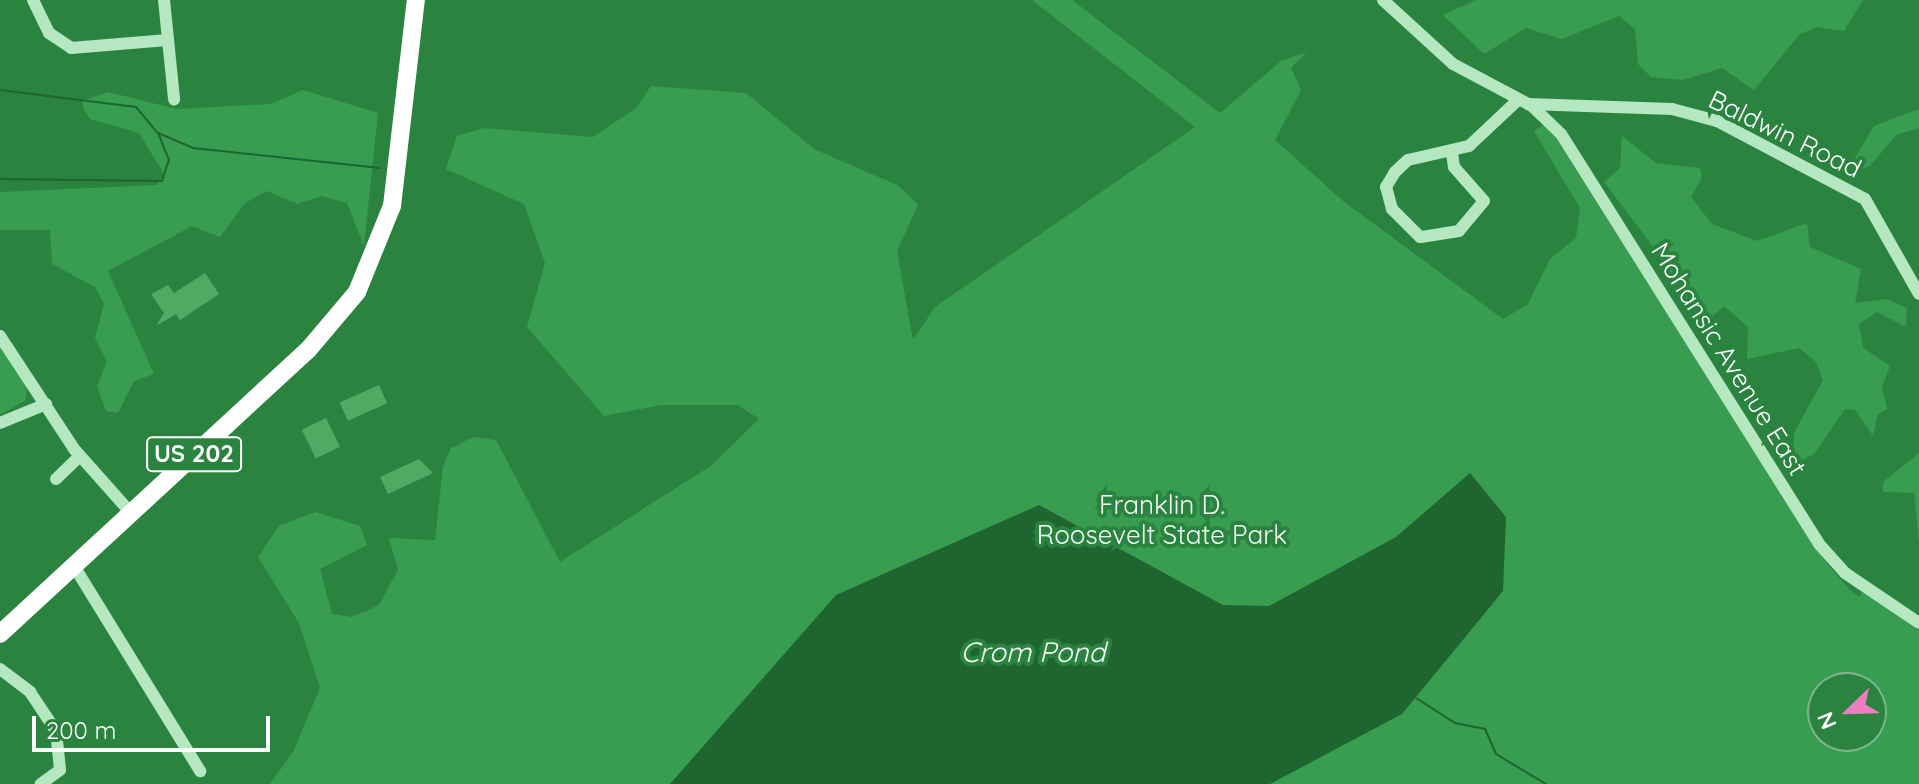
<!DOCTYPE html>
<html>
<head>
<meta charset="utf-8">
<style>
	body { margin:0 }
	#map { position:relative; width:1919px; height:784px; overflow:hidden; background:#2a8440; font-family:Quicksand,sans-serif }
	div>[style] { position:absolute }
	.green>* { inset:0; background:#389d50 }
	.water>* { inset:0; background:#1e6530 }
	.stream>* { height:2px; margin:-1px; padding:0 1px; transform-origin:1px; border-radius:1px; background:#1e6530 }
	.building>* { inset:0; background:#4faa64; transform-origin:0 0 }
	.minor>* { height:12px; margin:-6px; padding:0 6px; transform-origin:6px; border-radius:6px; background:#b5e7c0 }
	.highway>* { height:18px; margin:-9px; padding:0 9px; transform-origin:9px; border-radius:9px; background:#fff }
	span { translate:-50% -50%; white-space:nowrap; text-align:center; line-height:1.15; -webkit-text-stroke:8px #2a8440; paint-order:stroke }
	.shield-label span { padding:2px 6px; background:#2a8440; border:2px solid; border-radius:6px; -webkit-text-stroke-width:0 }
	.shield-label { font-size:24px; color:#fff; font-weight:700 }
	.street-label { font-size:26px; color:#fff }
	.park-label { font-size:26px; color:#f5fdf7 }
	.water-label { font-size:28px; color:#f6fcf7; font-style:italic }
	.north { position:absolute; left:1807px; top:672px; width:80px; height:80px; box-sizing:border-box; background:#2a8440; border:2px solid #7fb58c; border-radius:50%; rotate:247deg; font-size:22px; font-weight:700; line-height:32px; text-align:center; color:#fff }
	.north::after { content:''; display:block; margin:auto; width:28px; height:36px; background:#ed7dc1; clip-path:polygon(50% 0,100% 100%,50% 72%,0 100%) }
	.scale { position:absolute; left:32px; top:716px; width:238px; height:36px; box-sizing:border-box; border:4px solid #fff; border-top:0; padding-left:10px; font-size:24px; line-height:28px; white-space:nowrap; color:#fff; -webkit-text-stroke:6px #2a8440; paint-order:stroke }
</style>
</head>
<body>
<div id="map">
	<div class="green">
		<div style="clip-path:polygon(evenodd,1032px 0,1072px 0,1220px 113px,1281px 61px,1307px 52px,1291px 68px,1301px 90px,1275px 140px,1343px 201px,1503px 319px,1528px 304px,1550px 259px,1576px 238px,1580px 208px,1534px 131px,1546px 123px,1828px 565px,1853px 593px,1860px 597px,1862px 590px,1919px 631px,1919px 784px,270px 784px,293px 752px,320px 688px,299px 623px,258px 557px,279px 526px,315px 512px,360px 526px,367px 545px,320px 569px,332px 614px,352px 617px,379px 605px,398px 570px,389px 538px,435px 540px,443px 467px,451px 448px,473px 437px,496px 440px,560px 562px,712px 465px,759px 419px,738px 405px,661px 405px,604px 416px,527px 327px,545px 263px,524px 204px,446px 169px,457px 136px,484px 128px,593px 137px,636px 108px,651px 86px,746px 93px,814px 149px,899px 186px,918px 205px,897px 251px,913px 340px,935px 307px,1195px 127px,1032px 0,1823px 688px,1871px 688px,1871px 736px,1823px 736px,1823px 688px)"></div>
		<div style="clip-path:polygon(1476px 0,1863px 0,1844px 31px,1816px 27px,1799px 35px,1754px 90px,1722px 68px,1683px 80px,1651px 77px,1638px 64px,1635px 29px,1619px 16px,1562px 39px,1526px 28px,1484px 54px,1443px 15px)"></div>
		<div style="clip-path:polygon(303px 90px,378px 113px,364px 246px,347px 203px,322px 196px,297px 204px,267px 191px,245px 203px,220px 237px,192px 226px,108px 271px,154px 374px,134px 381px,118px 413px,106px 411px,97px 386px,107px 361px,95px 338px,104px 304px,95px 287px,52px 264px,50px 230px,0 230px,0 192px,157px 185px,164px 174px,139px 133px,90px 119px,83px 108px,83px 101px,108px 92px,176px 109px,271px 104px)"></div>
		<div style="clip-path:polygon(1919px 109px,1919px 128px,1896px 135px,1870px 166px,1860px 170px,1852px 163px,1874px 126px)"></div>
		<div style="clip-path:polygon(1622px 136px,1656px 163px,1700px 168px,1702px 178px,1691px 197px,1712px 224px,1757px 241px,1807px 223px,1810px 247px,1861px 269px,1855px 303px,1887px 299px,1907px 308px,1906px 327px,1877px 312px,1859px 324px,1863px 348px,1890px 366px,1882px 387px,1887px 409px,1878px 414px,1873px 436px,1855px 410px,1845px 409px,1814px 454px,1803px 460px,1793px 454px,1794px 433px,1823px 380px,1816px 362px,1799px 348px,1747px 359px,1748px 327px,1724px 306px,1700px 328px,1693px 320px,1661px 257px,1604px 182px,1620px 168px)"></div>
		<div style="clip-path:polygon(0 343px,27px 385px,26px 400px,0 415px)"></div>
		<div style="clip-path:polygon(1919px 453px,1919px 544px,1914px 493px,1883px 492px,1883px 482px)"></div>
	</div>
	<div class="water">
		<div style="clip-path:polygon(1470px 473px,1506px 517px,1503px 591px,1402px 714px,1270px 784px,670px 784px,836px 595px,1039px 505px,1223px 605px,1269px 606px,1396px 537px)"></div>
	</div>
	<div class="stream">
		<div style="left:0;top:90px;width:137px;rotate:7.1deg"></div>
		<div style="left:136px;top:107px;width:34px;rotate:50deg"></div>
		<div style="left:158px;top:133px;width:38px;rotate:23deg"></div>
		<div style="left:193px;top:148px;width:188px;rotate:6.1deg"></div>
		<div style="left:0;top:179px;width:162px;rotate:0.7deg"></div>
		<div style="left:162px;top:181px;width:22px;rotate:-72deg"></div>
		<div style="left:169px;top:160px;width:29px;rotate:-112deg"></div>
		<div style="left:1416px;top:698px;width:46px;rotate:32.7deg"></div>
		<div style="left:1455px;top:723px;width:31px;rotate:11deg"></div>
		<div style="left:1485px;top:729px;width:27px;rotate:66deg"></div>
		<div style="left:1496px;top:754px;width:58px;rotate:31deg"></div>
	</div>
	<div class="building">
		<div style="clip-path:polygon(205px 273px,219px 294px,180px 320px,176px 314px,156px 326px,164px 313px,151px 294px,168px 285px,174px 293px)"></div>
		<div style="left:379px;top:385px;width:20px;height:43px;rotate:66deg"></div>
		<div style="left:326px;top:418px;width:32px;height:27px;rotate:64deg"></div>
		<div style="clip-path:polygon(419px 459px,433px 473px,388px 494px,380px 477px)"></div>
	</div>
	<div class="minor">
		<div style="left:33px;top:0;width:37px;rotate:64deg"></div>
		<div style="left:49px;top:33px;width:27px;rotate:34deg"></div>
		<div style="left:71px;top:48px;width:97px;rotate:-4.7deg"></div>
		<div style="left:164px;top:0;width:100px;rotate:84.2deg"></div>
		<div style="left:1383px;top:0;width:95px;rotate:42.4deg"></div>
		<div style="left:1453px;top:64px;width:89px;rotate:28deg"></div>
		<div style="left:1532px;top:106px;width:40px;rotate:44deg"></div>
		<div style="left:1561px;top:134px;width:484px;rotate:57.8deg"></div>
		<div style="left:1819px;top:544px;width:39px;rotate:48deg"></div>
		<div style="left:1845px;top:573px;width:89px;rotate:34deg"></div>
		<div style="left:1528px;top:104px;width:144px;rotate:2deg"></div>
		<div style="left:1672px;top:109px;width:47px;rotate:14.9deg"></div>
		<div style="left:1717px;top:121px;width:167px;rotate:27.8deg"></div>
		<div style="left:1865px;top:199px;width:109px;rotate:60.4deg"></div>
		<div style="left:1452px;top:153px;width:14px;rotate:82deg"></div>
		<div style="left:1454px;top:167px;width:45px;rotate:48.6deg"></div>
		<div style="left:1484px;top:201px;width:39px;rotate:130deg"></div>
		<div style="left:1459px;top:231px;width:39px;rotate:171deg"></div>
		<div style="left:1420px;top:237px;width:40px;rotate:-135deg"></div>
		<div style="left:1392px;top:209px;width:23px;rotate:-105deg"></div>
		<div style="left:1386px;top:187px;width:17px;rotate:-59deg"></div>
		<div style="left:1395px;top:172px;width:18px;rotate:-43deg"></div>
		<div style="left:1408px;top:160px;width:63px;rotate:-12.9deg"></div>
		<div style="left:1469px;top:146px;width:67px;rotate:-43.2deg"></div>
		<div style="left:0;top:336px;width:136px;rotate:56.7deg"></div>
		<div style="left:75px;top:450px;width:83px;rotate:48.4deg"></div>
		<div style="left:0;top:423px;width:50px;rotate:-22.4deg"></div>
		<div style="left:56px;top:479px;width:33px;rotate:-44deg"></div>
		<div style="left:74px;top:566px;width:241px;rotate:58.4deg"></div>
		<div style="left:0;top:669px;width:38px;rotate:37deg"></div>
		<div style="left:30px;top:692px;width:47px;rotate:56.3deg"></div>
		<div style="left:56px;top:731px;width:39px;rotate:84deg"></div>
		<div style="left:60px;top:770px;width:24px;rotate:144deg"></div>
	</div>
	<div class="highway">
		<div style="left:0;top:634px;width:419px;rotate:-42.7deg"></div>
		<div style="left:308px;top:350px;width:76px;rotate:-49.8deg"></div>
		<div style="left:357px;top:292px;width:93px;rotate:-67.9deg"></div>
		<div style="left:392px;top:206px;width:207px;rotate:-83.4deg"></div>
	</div>
	<div class="shield-label">
		<span style="left:194px;top:454px">US 202</span>
	</div>
	<div class="street-label">
		<span style="left:1785px;top:134px;rotate:26deg">Baldwin Road</span>
		<span style="left:1729px;top:359px;rotate:58deg">Mohansic Avenue East</span>
	</div>
	<div class="park-label">
		<span style="left:1162px;top:520px">Franklin D.<br>Roosevelt State Park</span>
	</div>
	<div class="water-label">
		<span style="left:1033px;top:652px">Crom Pond</span>
	</div>
	<div class="north">N</div>
	<div class="scale">200 m</div>
</div>
</body>
</html>
